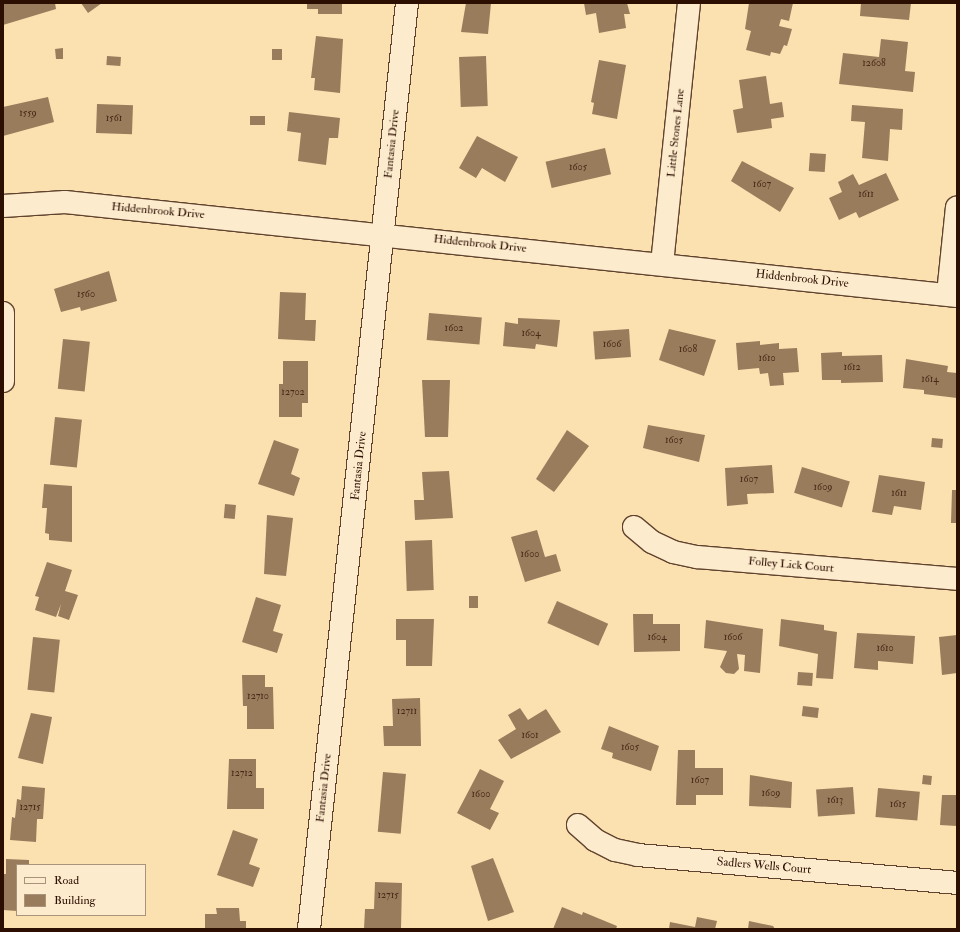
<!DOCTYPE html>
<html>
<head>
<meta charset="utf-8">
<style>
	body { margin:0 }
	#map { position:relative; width:960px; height:932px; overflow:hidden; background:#fbe0b0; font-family:"IM FELL Double Pica",serif }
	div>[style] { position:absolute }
	.building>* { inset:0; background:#987c5c; transform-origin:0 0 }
	.roads { filter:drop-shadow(1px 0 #60432e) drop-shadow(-1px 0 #60432e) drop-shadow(0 1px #60432e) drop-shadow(0 -1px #60432e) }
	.minor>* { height:22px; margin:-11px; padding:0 11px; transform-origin:11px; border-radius:11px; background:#fcebcc }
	span { translate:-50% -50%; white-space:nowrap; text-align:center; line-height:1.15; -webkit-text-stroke:3px #fcebcc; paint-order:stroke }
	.number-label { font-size:10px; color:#482a18 }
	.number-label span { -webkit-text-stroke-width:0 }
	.street-label { font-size:12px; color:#2d0f02 }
	.frame { position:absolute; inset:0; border:4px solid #2d0f02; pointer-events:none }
	.legend { position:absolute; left:16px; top:864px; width:130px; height:52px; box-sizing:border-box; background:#fcebcc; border:1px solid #a9937b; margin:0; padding:5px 7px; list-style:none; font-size:12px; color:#2d0f02 }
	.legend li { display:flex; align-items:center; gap:8px; height:20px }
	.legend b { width:20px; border:1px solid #a9937b }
</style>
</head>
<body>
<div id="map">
	<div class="building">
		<div style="clip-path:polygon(3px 3px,55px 3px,56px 9px,3px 25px)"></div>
		<div style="clip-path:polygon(81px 3px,102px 3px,88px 13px)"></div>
		<div style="clip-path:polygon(307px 3px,342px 3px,342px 14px,318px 14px,318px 9px,307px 9px)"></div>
		<div style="clip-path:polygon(466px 3px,491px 3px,488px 34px,461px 32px)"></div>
		<div style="clip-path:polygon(584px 3px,627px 3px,630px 14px,624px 14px,626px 28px,599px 33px,596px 13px,586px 15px)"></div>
		<div style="clip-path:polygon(749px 3px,793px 3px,789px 21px,781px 19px,779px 26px,792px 29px,787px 46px,784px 45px,780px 54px,771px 52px,770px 56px,746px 50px,751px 31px,745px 29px)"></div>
		<div style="clip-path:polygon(861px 3px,911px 3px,909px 20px,860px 16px)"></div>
		<div style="clip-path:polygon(316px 36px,343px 39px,340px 93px,314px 90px,315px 78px,311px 78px)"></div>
		<div style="clip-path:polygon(881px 39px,908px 42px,905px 71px,915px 72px,913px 92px,839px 84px,843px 53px,879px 57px)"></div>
		<div style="clip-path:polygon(63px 48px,63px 59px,56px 59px,55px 49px)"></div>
		<div style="left:272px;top:49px;width:10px;height:11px"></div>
		<div style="left:107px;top:56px;width:14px;height:9px;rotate:4deg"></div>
		<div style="left:486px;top:56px;width:50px;height:27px;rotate:88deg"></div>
		<div style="clip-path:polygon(599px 60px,626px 65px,617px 119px,592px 114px,594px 103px,591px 102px)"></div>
		<div style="clip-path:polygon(766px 76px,770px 104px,782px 102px,784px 117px,771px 119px,772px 128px,737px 133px,733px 110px,743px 108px,739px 80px)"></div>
		<div style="clip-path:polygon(48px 97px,54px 122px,3px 136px,3px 107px)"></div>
		<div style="left:97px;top:104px;width:36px;height:29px;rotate:2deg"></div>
		<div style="clip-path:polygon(852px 105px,903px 109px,902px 130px,890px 129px,888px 161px,862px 158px,865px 122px,851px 121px)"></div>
		<div style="clip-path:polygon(289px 112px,340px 118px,338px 138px,329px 138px,326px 165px,298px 161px,301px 133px,287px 131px)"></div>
		<div style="left:250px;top:116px;width:15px;height:9px"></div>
		<div style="clip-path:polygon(477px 136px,518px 157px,505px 182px,482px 168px,476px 178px,459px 168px)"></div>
		<div style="left:605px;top:148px;width:27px;height:61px;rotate:77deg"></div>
		<div style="left:810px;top:153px;width:16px;height:18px;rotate:4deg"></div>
		<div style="clip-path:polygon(742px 161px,794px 188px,780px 212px,731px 181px)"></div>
		<div style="clip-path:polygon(886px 173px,899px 200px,859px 218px,856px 212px,839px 220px,829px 198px,842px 192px,838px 182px,853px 174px,859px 185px)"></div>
		<div style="clip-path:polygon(109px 271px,117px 301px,81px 311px,80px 307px,61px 312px,54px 289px)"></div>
		<div style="clip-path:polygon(280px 292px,306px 293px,305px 320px,316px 320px,315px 341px,278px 339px)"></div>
		<div style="left:429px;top:313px;width:53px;height:27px;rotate:5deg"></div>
		<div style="clip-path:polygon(518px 318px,560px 320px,557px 347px,536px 344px,535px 349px,503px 346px,505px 322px,518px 324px)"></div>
		<div style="left:629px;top:329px;width:28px;height:36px;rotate:86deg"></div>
		<div style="clip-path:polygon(669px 329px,716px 340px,704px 376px,659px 360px)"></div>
		<div style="left:63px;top:339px;width:27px;height:50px;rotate:6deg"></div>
		<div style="clip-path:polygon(760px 341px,760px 345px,779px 343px,779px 349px,797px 348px,799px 372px,783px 373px,784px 385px,770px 386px,768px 373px,760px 374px,759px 368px,738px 370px,736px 343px)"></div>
		<div style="clip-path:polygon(842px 352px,842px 356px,882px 355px,883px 382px,841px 383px,841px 380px,822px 380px,821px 353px)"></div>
		<div style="clip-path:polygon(906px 359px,948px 366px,947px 372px,957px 373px,957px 398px,924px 394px,924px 390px,903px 388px)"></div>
		<div style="clip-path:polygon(283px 361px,308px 361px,308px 403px,302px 403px,302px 417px,279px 417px,279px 384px,283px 384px)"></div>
		<div style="clip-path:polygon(422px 380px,450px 380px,448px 437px,425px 437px)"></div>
		<div style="left:55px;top:417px;width:27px;height:48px;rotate:6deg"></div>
		<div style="clip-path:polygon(648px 425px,705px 435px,699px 462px,643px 448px)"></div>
		<div style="clip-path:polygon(567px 430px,589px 446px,554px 492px,536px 479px)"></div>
		<div style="left:932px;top:438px;width:11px;height:9px;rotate:5deg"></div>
		<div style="clip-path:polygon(274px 440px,299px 449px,291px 474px,300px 478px,294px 496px,258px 484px)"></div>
		<div style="clip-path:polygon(772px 465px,774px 493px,747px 494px,748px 504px,727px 506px,725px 468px)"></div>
		<div style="left:802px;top:467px;width:50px;height:27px;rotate:17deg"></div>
		<div style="clip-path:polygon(449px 471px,453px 518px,415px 520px,414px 500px,424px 500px,422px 472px)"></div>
		<div style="clip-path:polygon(879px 475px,925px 482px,921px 510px,894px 506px,892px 515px,872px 512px)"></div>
		<div style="clip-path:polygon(44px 484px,72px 486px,72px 542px,49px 540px,49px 534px,45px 533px,47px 508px,42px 508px)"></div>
		<div style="clip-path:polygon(952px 490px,957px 490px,957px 523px,951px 523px)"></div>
		<div style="left:225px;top:504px;width:11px;height:14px;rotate:5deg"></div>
		<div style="clip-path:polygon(267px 515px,293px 518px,286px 576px,264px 574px)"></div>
		<div style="clip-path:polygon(537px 530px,545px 557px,556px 554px,561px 571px,525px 582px,511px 537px)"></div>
		<div style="left:432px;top:540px;width:50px;height:27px;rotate:88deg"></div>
		<div style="clip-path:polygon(47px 562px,72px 570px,65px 591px,78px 595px,69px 620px,58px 616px,61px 604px,56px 617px,35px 610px,39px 597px,35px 596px)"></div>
		<div style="left:469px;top:596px;width:9px;height:12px"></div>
		<div style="clip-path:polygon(256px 597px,281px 605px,273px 631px,283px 634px,277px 653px,242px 642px)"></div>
		<div style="left:557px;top:601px;width:56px;height:24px;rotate:24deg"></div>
		<div style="clip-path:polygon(633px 614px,653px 614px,653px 624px,680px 624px,680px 651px,634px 652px)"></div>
		<div style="clip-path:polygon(396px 619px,434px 619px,432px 666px,406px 666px,406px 640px,396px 640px)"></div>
		<div style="clip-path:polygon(781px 619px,824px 625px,824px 630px,837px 632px,833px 679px,816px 678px,818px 654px,779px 646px)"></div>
		<div style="clip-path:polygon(706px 620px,763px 629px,760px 673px,744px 671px,745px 655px,737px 654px,739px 669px,734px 674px,726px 673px,720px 667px,727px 651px,704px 648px)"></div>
		<div style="clip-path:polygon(857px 633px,915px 636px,913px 664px,878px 661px,878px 670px,854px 668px)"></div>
		<div style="clip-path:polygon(957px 635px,957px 673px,942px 675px,939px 637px)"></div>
		<div style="left:33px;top:637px;width:27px;height:53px;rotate:6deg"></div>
		<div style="left:798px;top:672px;width:15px;height:13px;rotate:4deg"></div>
		<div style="clip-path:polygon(242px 675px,265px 675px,265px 687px,273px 687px,274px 729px,247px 729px,247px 706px,243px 706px)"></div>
		<div style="clip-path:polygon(420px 698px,421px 746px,384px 746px,383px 726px,393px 726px,392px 699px)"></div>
		<div style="left:803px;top:706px;width:16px;height:10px;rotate:7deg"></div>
		<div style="clip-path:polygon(520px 708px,528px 720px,546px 709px,561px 732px,511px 759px,498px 740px,516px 729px,508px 715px)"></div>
		<div style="clip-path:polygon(31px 713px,52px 717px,43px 764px,18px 758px)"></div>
		<div style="clip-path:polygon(609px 726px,659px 746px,651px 771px,612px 758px,613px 753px,601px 749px)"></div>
		<div style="clip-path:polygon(678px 750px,695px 750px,695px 768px,723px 768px,723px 795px,696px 795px,696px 805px,676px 805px)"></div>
		<div style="clip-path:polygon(229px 759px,256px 759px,256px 788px,264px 788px,264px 809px,227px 809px)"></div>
		<div style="clip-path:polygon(480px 769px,504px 781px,490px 809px,499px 813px,490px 830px,457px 813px)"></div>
		<div style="left:383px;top:772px;width:23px;height:60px;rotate:5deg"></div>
		<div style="clip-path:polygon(750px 775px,792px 782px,791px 808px,749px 806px)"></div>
		<div style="left:923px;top:775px;width:9px;height:9px;rotate:6deg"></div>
		<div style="clip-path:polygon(22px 786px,45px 788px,43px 819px,37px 819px,36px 842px,10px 840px,12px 817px,15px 818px,17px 799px,21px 800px)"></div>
		<div style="left:853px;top:787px;width:27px;height:37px;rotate:86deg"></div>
		<div style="left:878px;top:788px;width:42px;height:29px;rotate:5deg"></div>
		<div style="clip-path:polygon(942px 795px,957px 795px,957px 826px,940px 825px)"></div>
		<div style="clip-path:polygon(233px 830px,258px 839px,249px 864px,260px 868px,253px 887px,217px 875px)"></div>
		<div style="clip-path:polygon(493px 858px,514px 912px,488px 921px,471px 866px)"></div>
		<div style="clip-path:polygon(6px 859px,29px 860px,29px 865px,17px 865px,17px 911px,3px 910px,3px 874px,6px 874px)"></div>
		<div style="clip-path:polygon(375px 882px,402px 883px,401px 929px,364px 929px,365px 909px,374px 909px)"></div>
		<div style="clip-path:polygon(562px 907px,582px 915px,583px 912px,617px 926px,616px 929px,553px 929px)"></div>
		<div style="clip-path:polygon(216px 908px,239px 908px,240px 921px,246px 921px,246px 929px,205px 929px,205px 914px,217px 914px)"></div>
		<div style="clip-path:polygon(697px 917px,717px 921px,715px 929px,669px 929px,670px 922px,695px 927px)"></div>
		<div style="clip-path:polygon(749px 921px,773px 926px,775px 929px,748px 929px)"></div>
	</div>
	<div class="roads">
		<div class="minor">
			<div style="left:3px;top:206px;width:62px;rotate:-3.7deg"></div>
			<div style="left:65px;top:202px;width:897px;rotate:6.02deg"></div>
			<div style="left:662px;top:264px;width:262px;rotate:-84.1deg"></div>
			<div style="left:948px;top:294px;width:87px;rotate:-84.1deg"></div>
			<div style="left:3px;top:313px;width:68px;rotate:90deg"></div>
			<div style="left:634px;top:527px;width:23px;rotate:40deg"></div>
			<div style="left:652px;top:542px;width:23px;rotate:25deg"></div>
			<div style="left:673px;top:552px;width:25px;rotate:12deg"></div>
			<div style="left:697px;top:557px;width:261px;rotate:4.8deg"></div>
			<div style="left:578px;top:825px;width:23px;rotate:41deg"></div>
			<div style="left:595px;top:840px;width:22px;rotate:27deg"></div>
			<div style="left:615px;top:850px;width:24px;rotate:12deg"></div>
			<div style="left:638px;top:855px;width:320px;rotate:5deg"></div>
			<div style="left:309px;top:929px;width:931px;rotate:-83.96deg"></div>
		</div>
	</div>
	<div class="number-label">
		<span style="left:874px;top:64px">12608</span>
		<span style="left:28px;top:114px">1559</span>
		<span style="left:114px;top:119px">1561</span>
		<span style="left:578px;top:168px">1605</span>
		<span style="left:762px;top:185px">1607</span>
		<span style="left:866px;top:195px">1611</span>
		<span style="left:86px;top:295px">1560</span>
		<span style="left:454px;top:329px">1602</span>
		<span style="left:531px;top:334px">1604</span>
		<span style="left:612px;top:345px">1606</span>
		<span style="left:688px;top:350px">1608</span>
		<span style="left:767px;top:359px">1610</span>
		<span style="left:852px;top:368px">1612</span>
		<span style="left:930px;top:380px">1614</span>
		<span style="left:293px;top:393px">12702</span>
		<span style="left:674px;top:441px">1605</span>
		<span style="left:749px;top:480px">1607</span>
		<span style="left:823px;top:488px">1609</span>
		<span style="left:899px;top:494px">1611</span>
		<span style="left:530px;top:555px">1600</span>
		<span style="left:657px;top:638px">1604</span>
		<span style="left:733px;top:638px">1606</span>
		<span style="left:885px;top:649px">1610</span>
		<span style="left:258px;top:697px">12710</span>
		<span style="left:407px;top:712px">12711</span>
		<span style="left:530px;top:736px">1601</span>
		<span style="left:630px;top:748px">1605</span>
		<span style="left:242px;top:774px">12712</span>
		<span style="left:700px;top:781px">1607</span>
		<span style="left:771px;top:794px">1609</span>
		<span style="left:481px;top:795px">1600</span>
		<span style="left:835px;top:801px">1613</span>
		<span style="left:898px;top:805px">1615</span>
		<span style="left:30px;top:808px">12715</span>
		<span style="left:388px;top:896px">12715</span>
	</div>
	<div class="street-label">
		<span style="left:676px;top:133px;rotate:-84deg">Little Stones Lane</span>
		<span style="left:392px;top:144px;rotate:-84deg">Fantasia Drive</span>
		<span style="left:158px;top:211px;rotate:5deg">Hiddenbrook Drive</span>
		<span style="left:480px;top:244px;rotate:6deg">Hiddenbrook Drive</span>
		<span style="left:802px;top:279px;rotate:6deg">Hiddenbrook Drive</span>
		<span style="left:359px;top:466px;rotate:-84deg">Fantasia Drive</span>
		<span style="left:791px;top:565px;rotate:5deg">Folley Lick Court</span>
		<span style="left:324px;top:788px;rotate:-84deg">Fantasia Drive</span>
		<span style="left:764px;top:866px;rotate:5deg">Sadlers Wells Court</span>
	</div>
	<div class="frame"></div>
	<ul class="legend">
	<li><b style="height:5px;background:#fcebcc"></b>Road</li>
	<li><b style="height:11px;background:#987c5c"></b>Building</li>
	</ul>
</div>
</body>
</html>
